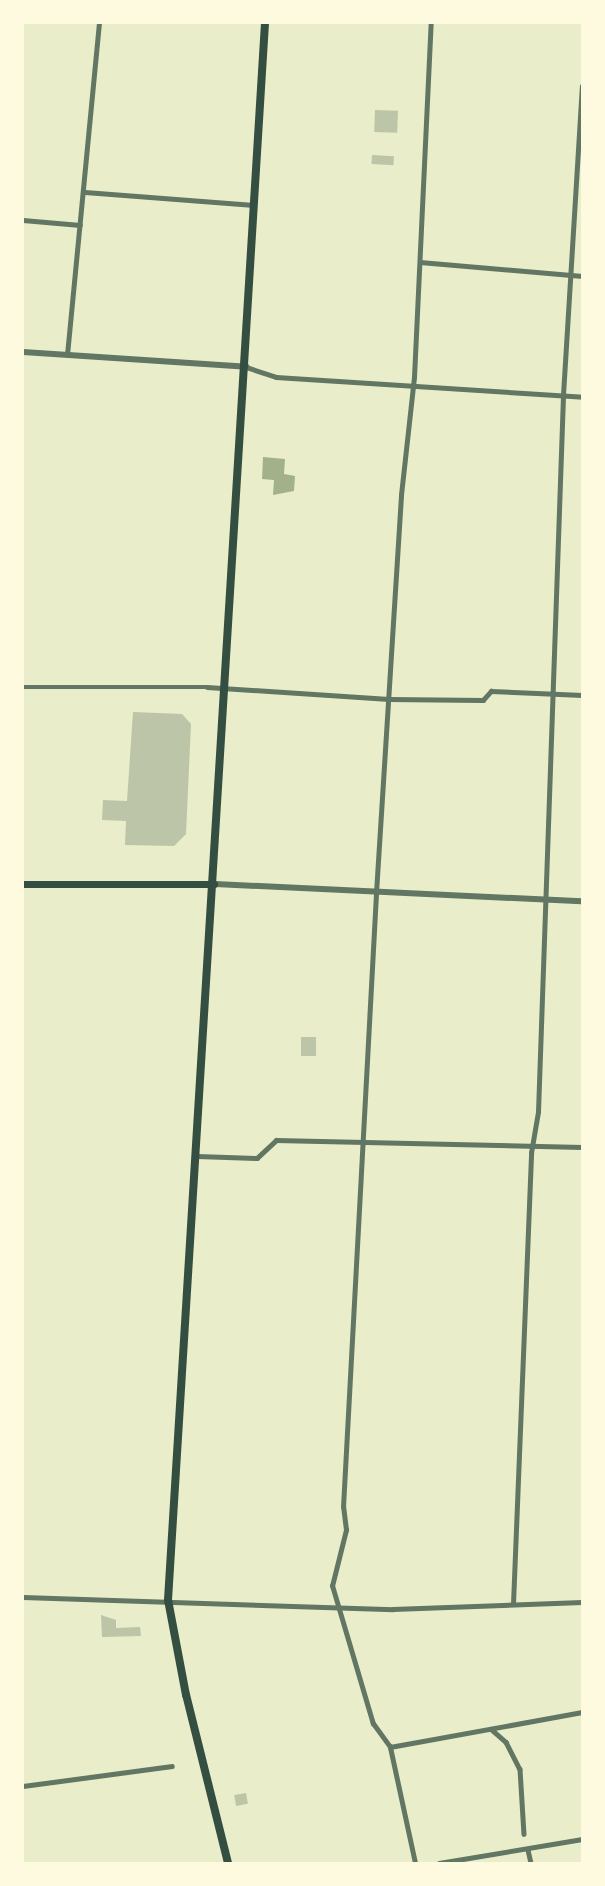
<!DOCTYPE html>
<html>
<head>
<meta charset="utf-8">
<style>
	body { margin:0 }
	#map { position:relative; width:605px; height:1886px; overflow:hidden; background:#e9edc9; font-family:"DejaVu Sans",sans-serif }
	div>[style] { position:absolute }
	.water>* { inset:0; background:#a3b18a }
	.building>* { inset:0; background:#bcc5a7; transform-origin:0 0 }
	.minor>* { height:4.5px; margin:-2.25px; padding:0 2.25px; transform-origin:2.25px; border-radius:2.25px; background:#617663 }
	.tertiary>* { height:6px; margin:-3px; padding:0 3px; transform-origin:3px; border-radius:3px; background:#617663 }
	.secondary>* { height:7px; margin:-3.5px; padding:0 3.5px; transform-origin:3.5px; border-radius:3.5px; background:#344e41 }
	.primary>* { height:8px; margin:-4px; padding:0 4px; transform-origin:4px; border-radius:4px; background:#344e41 }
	span { translate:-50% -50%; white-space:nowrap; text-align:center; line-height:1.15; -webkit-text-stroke:5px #fefae0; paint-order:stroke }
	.frame { position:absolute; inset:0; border:24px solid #fefae0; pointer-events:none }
</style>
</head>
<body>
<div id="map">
	<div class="water">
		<div style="clip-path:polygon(263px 457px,285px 459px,284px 474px,295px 476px,294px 491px,273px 495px,274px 480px,262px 479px)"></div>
	</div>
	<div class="building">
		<div style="left:375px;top:110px;width:23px;height:22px;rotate:2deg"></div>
		<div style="left:372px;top:155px;width:22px;height:9px;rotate:3deg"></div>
		<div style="clip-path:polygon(133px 712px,182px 714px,191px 724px,186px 834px,174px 846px,125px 845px,126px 821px,102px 820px,103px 800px,127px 801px)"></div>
		<div style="left:301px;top:1037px;width:15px;height:19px"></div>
		<div style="clip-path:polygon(101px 1615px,116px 1620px,116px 1628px,140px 1627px,141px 1636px,102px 1637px)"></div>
		<div style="left:246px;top:1793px;width:11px;height:12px;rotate:80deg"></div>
	</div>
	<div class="minor">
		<div style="left:85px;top:192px;width:169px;rotate:4.4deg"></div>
		<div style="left:23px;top:220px;width:57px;rotate:5deg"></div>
		<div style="left:420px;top:262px;width:163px;rotate:4.9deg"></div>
		<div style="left:67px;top:355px;width:334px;rotate:-84.5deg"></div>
		<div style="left:246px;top:367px;width:32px;rotate:18deg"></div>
		<div style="left:276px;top:377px;width:307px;rotate:3.7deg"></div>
		<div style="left:23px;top:687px;width:184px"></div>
		<div style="left:207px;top:687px;width:182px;rotate:3.8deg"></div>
		<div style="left:389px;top:699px;width:94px;rotate:0.6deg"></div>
		<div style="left:483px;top:700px;width:12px;rotate:-48deg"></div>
		<div style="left:491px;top:691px;width:91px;rotate:2.5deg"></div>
		<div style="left:197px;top:1156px;width:60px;rotate:1.9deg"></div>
		<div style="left:257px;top:1158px;width:26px;rotate:-43deg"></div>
		<div style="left:276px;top:1140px;width:306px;rotate:1.3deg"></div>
		<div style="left:23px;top:1597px;width:370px;rotate:1.9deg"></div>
		<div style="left:393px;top:1609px;width:189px;rotate:-2.1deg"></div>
		<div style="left:513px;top:1604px;width:451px;rotate:-87.7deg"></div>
		<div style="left:531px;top:1153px;width:42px;rotate:-80.3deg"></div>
		<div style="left:538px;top:1112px;width:717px;rotate:-88deg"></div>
		<div style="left:563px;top:395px;width:309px;rotate:-86.5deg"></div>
		<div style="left:491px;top:1729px;width:20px;rotate:41deg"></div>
		<div style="left:506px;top:1742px;width:30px;rotate:63deg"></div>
		<div style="left:520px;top:1769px;width:65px;rotate:86.5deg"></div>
		<div style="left:390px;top:1747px;width:195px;rotate:-10.3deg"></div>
		<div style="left:23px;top:1786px;width:150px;rotate:-7.6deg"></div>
		<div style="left:528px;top:1850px;width:13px;rotate:77deg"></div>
		<div style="left:415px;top:1863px;width:119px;rotate:-102.2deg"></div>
		<div style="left:390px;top:1747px;width:29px;rotate:-126deg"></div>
		<div style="left:373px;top:1724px;width:144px;rotate:-106.5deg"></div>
		<div style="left:332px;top:1586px;width:58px;rotate:-76deg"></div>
		<div style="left:346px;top:1530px;width:23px;rotate:-97deg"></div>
		<div style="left:343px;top:1507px;width:615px;rotate:-86.92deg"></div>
		<div style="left:376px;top:893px;width:399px;rotate:-86.4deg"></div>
		<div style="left:401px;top:495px;width:119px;rotate:-83.7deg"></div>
		<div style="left:414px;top:377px;width:354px;rotate:-87.3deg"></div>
		<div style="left:439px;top:1863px;width:145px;rotate:-9.5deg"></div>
	</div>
	<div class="tertiary">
		<div style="left:23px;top:352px;width:224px;rotate:3.8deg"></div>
		<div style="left:215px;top:884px;width:367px;rotate:2.7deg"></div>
	</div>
	<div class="secondary">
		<div style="left:23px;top:884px;width:191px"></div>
	</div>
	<div class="primary">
		<div style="left:228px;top:1863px;width:173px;rotate:-104deg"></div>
		<div style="left:186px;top:1695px;width:97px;rotate:-100.7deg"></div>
		<div style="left:168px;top:1600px;width:1580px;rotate:-86.48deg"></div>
	</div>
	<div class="frame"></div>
</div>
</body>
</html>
